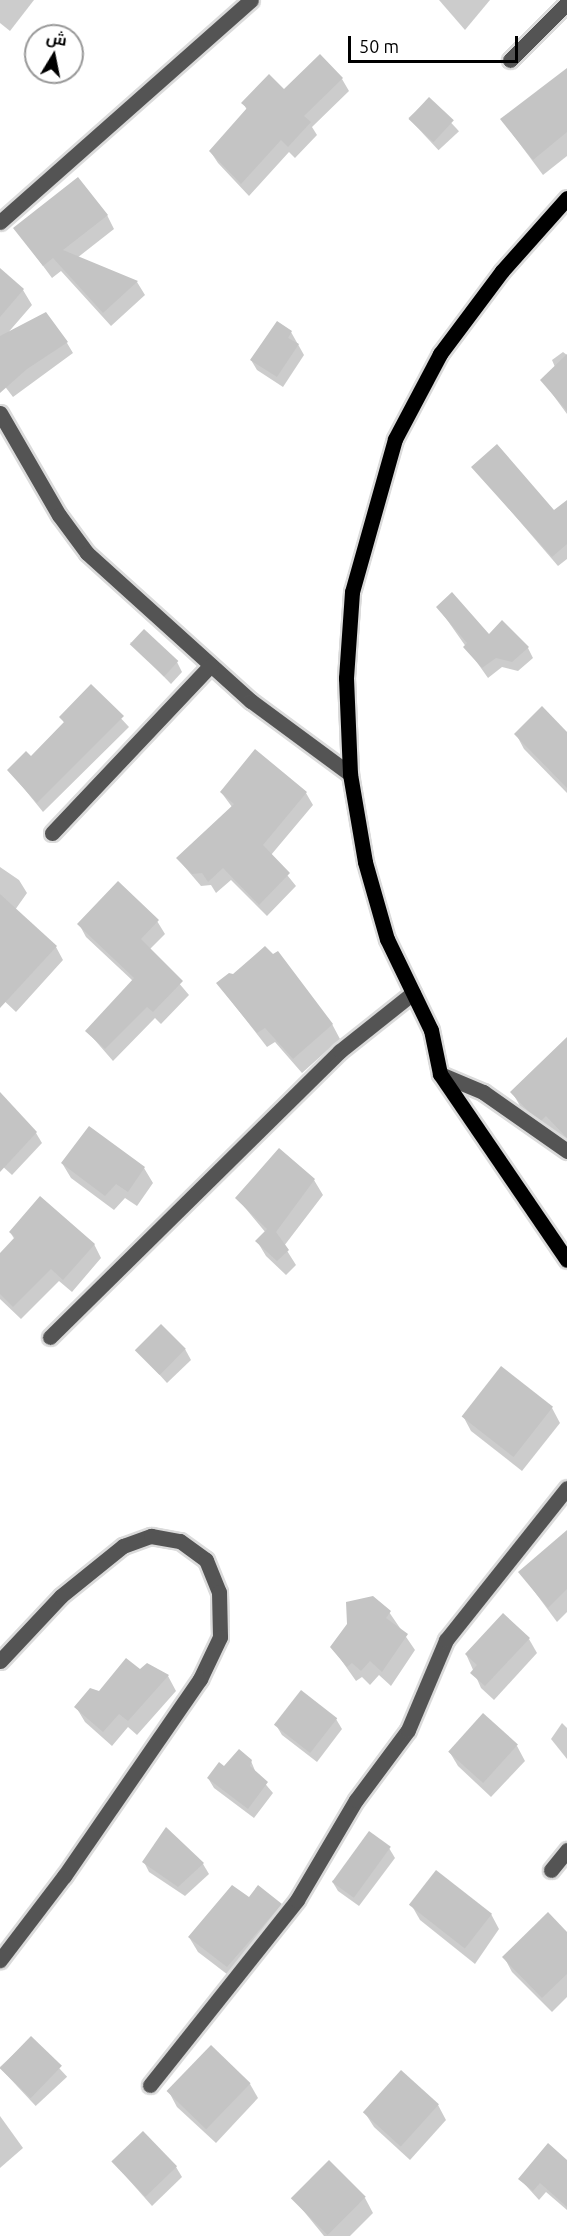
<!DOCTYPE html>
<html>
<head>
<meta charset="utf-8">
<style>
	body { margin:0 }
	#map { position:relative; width:567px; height:2236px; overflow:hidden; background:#fff; font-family:Ubuntu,Cairo,sans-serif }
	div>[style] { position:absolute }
	.shadow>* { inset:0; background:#0003; transform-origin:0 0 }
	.building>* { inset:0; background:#c4c4c4; transform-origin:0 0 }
	.roads { filter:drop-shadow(2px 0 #dbdbdb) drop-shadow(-2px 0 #dbdbdb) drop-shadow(0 2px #dbdbdb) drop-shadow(0 -2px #dbdbdb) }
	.minor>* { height:15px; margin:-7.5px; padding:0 7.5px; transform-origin:7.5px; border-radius:7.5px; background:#545454 }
	.major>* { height:15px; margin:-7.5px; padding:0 7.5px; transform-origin:7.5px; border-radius:7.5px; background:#000 }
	span { translate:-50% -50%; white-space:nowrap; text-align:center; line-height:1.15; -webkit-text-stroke:4.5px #fff; paint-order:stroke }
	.north { position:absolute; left:24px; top:24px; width:60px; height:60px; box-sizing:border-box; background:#fff; border:2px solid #999; border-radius:50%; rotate:10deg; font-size:16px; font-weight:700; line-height:24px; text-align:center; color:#000 }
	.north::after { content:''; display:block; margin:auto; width:21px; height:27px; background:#000; clip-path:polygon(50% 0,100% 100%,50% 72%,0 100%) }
	.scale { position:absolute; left:348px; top:36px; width:170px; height:27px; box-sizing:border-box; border:3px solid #000; border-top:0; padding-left:8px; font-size:18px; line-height:21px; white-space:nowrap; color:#000; -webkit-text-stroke:4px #fff; paint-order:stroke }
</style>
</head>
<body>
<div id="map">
	<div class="shadow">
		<div style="clip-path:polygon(0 0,34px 0,10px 31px,0 23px)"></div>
		<div style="clip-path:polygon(439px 0,490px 0,465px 30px)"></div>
		<div style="clip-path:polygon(567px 69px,567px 156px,543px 175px,502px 120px)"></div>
		<div style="clip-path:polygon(342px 79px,349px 91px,312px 127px,317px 135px,295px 158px,289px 152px,249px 196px,218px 163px,210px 151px,247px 110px,243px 103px)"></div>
		<div style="left:429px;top:99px;width:44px;height:28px;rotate:47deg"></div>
		<div style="clip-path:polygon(107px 215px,114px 229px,77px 258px,137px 282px,145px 295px,111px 326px,61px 271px,52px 278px,15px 228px)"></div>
		<div style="clip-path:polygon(0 270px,23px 290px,32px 305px,6px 335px,67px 343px,73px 353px,13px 397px,0 380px)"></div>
		<div style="clip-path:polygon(291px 332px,304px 355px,283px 387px,257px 370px,251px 360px)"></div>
		<div style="clip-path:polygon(563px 352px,567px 355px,567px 414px,542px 380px,555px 367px,552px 360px)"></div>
		<div style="clip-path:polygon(473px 467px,567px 521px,567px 559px,558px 566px)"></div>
		<div style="clip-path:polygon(438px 607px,489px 636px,528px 648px,533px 658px,518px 671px,502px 667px,488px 678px)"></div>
		<div style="clip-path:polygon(130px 642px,177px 662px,182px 672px,171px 684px)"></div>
		<div style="clip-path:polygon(91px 686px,129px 727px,43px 812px,9px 770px,31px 758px,65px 724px,61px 717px)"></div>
		<div style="clip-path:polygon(516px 734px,567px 734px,567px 793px,524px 749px)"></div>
		<div style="clip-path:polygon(221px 792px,306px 793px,313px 805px,271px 855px,296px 886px,267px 916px,231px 880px,216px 893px,211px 885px,201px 886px,177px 858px,232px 807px)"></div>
		<div style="clip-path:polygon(0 867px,19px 880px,27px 893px,15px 910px,56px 947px,63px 960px,16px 1012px,0 997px)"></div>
		<div style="clip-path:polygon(157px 921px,165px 934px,150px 949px,189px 995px,161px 1024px,155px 1018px,113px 1061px,87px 1031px,133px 981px,86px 937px,79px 924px)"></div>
		<div style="clip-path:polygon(218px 984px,332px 1024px,340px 1039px,302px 1073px,275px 1042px,267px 1047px)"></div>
		<div style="clip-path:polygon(567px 1039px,567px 1144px,558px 1134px,553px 1139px,523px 1111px,512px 1092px)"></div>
		<div style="clip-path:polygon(0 1117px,36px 1133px,42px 1143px,12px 1175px,0 1164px)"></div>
		<div style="clip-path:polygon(62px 1163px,144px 1168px,153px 1183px,137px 1206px,125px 1198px,114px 1210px,71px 1178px)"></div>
		<div style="clip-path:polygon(314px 1180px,323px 1195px,284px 1246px,296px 1265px,286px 1275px,266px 1256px,257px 1241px,266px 1233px,237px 1198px)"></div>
		<div style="clip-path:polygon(10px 1232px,94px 1244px,101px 1258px,72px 1292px,59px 1281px,21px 1319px,0 1299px,0 1255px,15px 1240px)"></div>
		<div style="clip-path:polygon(185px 1349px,191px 1360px,167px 1383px,137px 1350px)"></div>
		<div style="clip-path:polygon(552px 1408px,560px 1423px,522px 1471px,471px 1431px,463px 1416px)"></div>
		<div style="clip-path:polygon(567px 1547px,567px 1612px,557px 1622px,520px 1572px)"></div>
		<div style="clip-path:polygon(389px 1612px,415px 1650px,391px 1686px,379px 1675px,370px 1685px,362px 1677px,356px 1681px,332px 1647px)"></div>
		<div style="clip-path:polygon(529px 1639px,537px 1653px,494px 1700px,481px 1688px,466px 1654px)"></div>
		<div style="clip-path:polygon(140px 1670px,168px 1676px,176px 1691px,137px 1735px,128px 1727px,112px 1746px,85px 1722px,76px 1707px)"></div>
		<div style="clip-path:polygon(336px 1719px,342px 1729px,317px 1762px,282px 1735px,276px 1725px)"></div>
		<div style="clip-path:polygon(562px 1723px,567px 1728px,567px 1759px,551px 1739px)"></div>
		<div style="clip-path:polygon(517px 1746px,525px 1761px,491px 1797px,458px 1766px,449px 1751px)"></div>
		<div style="clip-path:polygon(251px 1761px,256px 1773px,273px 1793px,254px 1818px,214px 1788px,208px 1778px,225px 1768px)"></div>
		<div style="clip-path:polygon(389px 1848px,395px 1858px,359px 1906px,338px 1891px,332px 1881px)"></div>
		<div style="clip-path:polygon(144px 1862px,203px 1864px,209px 1874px,185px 1896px,149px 1872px)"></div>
		<div style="clip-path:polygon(249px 1899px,281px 1905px,289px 1919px,236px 1981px,198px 1952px,189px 1937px)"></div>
		<div style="clip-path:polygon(412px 1906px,491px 1914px,499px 1929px,475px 1964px,420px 1920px)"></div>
		<div style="clip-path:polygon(567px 1934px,567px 1997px,552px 2012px,512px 1972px,504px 1957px)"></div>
		<div style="left:31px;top:2038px;width:53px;height:43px;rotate:47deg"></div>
		<div style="clip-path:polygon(250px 2084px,258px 2098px,216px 2143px,177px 2107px,169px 2092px)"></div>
		<div style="clip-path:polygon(438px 2105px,446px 2120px,410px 2160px,374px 2127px,365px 2113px)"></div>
		<div style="clip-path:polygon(0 2116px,23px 2148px,0 2168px)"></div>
		<div style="clip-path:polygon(567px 2161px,567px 2210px,546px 2192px,539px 2200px,520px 2179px)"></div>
		<div style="clip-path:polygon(114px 2163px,176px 2167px,182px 2177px,152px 2206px)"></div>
		<div style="clip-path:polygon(293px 2198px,365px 2198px,373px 2213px,350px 2236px,324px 2236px)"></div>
	</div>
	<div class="building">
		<div style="clip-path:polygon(320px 54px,343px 78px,304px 116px,311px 122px,288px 147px,281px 140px,241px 184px,209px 151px,247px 108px,241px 103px,269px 74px,284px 89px)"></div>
		<div style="clip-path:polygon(567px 68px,567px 132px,533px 160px,500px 119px)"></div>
		<div style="left:429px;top:97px;width:34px;height:30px;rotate:43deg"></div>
		<div style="clip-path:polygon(78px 177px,108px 215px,63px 250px,138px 281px,103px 313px,53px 258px,43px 266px,13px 228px)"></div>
		<div style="clip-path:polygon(0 268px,24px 289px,0 317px)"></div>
		<div style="clip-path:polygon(46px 312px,68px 342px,27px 369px,0 393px,0 336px)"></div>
		<div style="clip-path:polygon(277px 321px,292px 331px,288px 338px,299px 344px,277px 377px,250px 360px)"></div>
		<div style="clip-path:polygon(567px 354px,567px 411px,540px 380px)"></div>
		<div style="clip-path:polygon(497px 444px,554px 510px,567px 500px,567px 544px,552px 557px,471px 467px)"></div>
		<div style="clip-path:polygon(452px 592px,489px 634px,502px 620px,529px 647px,512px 662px,496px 658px,482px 668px,463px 647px,467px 643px,436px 607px)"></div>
		<div style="left:144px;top:629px;width:47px;height:21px;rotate:43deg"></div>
		<div style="clip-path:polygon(91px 684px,124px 716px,37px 803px,7px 770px,26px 751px,31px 756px,64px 722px,59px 717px)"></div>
		<div style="clip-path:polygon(542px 706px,567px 732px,567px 788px,514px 734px)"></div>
		<div style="clip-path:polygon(255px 749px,307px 792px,263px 845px,290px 873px,259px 905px,223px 868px,208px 882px,202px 873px,192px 874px,176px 858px,234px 804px,220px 792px)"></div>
		<div style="clip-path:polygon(118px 881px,159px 920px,141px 939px,183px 981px,153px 1012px,147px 1007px,105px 1049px,85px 1031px,134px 978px,77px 924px)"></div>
		<div style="clip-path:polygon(0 894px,57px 946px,0 1008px)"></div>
		<div style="clip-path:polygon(265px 946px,273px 954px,278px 951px,333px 1024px,293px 1059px,265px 1028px,257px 1033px,216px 983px,229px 973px,233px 974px)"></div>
		<div style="clip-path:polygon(567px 1037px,567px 1138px,546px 1116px,541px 1121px,531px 1114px,510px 1092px)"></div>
		<div style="clip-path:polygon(0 1092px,37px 1132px,0 1172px)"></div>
		<div style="clip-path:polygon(89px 1126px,145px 1167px,128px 1192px,116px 1184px,105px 1196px,61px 1163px)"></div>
		<div style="clip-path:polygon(279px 1148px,315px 1179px,276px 1232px,289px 1250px,277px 1261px,255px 1241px,267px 1229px,235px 1198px)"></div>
		<div style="clip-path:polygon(40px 1196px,95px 1244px,63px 1280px,51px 1269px,13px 1307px,0 1294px,0 1253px,15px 1237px,9px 1232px)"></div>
		<div style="left:161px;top:1324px;width:35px;height:37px;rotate:45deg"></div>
		<div style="left:501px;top:1366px;width:66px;height:64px;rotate:38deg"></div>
		<div style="clip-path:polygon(567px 1530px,567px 1589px,548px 1608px,518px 1572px)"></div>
		<div style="clip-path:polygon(373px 1596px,391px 1611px,386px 1618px,408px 1634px,382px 1672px,370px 1661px,361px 1671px,352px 1663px,347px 1667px,330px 1647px,347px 1624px,346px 1602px)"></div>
		<div style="clip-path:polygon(503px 1613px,530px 1638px,485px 1686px,470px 1673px,477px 1665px,465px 1654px)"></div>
		<div style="clip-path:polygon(126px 1658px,140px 1669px,147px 1663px,169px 1675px,128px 1721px,119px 1714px,103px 1732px,74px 1707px,90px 1688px,99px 1691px)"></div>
		<div style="left:301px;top:1690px;width:46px;height:44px;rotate:38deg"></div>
		<div style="left:483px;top:1713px;width:47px;height:52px;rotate:42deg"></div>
		<div style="clip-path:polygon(239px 1749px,252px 1760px,250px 1766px,268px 1782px,248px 1809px,207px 1778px,219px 1762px,224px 1766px)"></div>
		<div style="clip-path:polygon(166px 1827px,204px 1863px,178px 1887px,142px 1862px)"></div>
		<div style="left:369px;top:1831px;width:27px;height:63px;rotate:36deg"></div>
		<div style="left:436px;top:1870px;width:71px;height:44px;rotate:38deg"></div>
		<div style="clip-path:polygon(232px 1885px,249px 1897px,258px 1885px,282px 1904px,227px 1967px,188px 1937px)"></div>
		<div style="clip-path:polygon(548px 1912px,567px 1932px,567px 1974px,542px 1998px,502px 1957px)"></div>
		<div style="left:31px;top:2036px;width:43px;height:45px;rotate:44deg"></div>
		<div style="left:211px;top:2045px;width:55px;height:64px;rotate:44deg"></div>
		<div style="left:401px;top:2070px;width:51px;height:57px;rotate:42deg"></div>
		<div style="left:143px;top:2131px;width:49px;height:44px;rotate:46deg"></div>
		<div style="clip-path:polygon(548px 2143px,567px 2160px,567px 2207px,540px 2183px,533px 2191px,518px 2179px)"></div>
		<div style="left:329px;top:2160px;width:52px;height:54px;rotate:45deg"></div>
	</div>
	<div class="roads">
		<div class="minor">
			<div style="left:510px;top:60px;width:81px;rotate:-45deg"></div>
			<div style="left:0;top:222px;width:335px;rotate:-41.5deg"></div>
			<div style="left:0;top:413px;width:118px;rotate:60deg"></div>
			<div style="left:59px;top:515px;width:47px;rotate:53.6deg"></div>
			<div style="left:87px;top:553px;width:221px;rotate:42.1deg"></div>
			<div style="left:251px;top:701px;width:123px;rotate:36.4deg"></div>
			<div style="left:52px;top:833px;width:231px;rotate:-46.6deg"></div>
			<div style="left:440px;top:1074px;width:47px;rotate:22.7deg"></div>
			<div style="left:483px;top:1092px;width:103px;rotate:35.1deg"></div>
			<div style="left:50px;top:1337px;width:407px;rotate:-44.6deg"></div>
			<div style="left:340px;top:1051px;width:93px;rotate:-38.5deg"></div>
			<div style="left:0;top:1661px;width:89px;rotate:-46.8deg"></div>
			<div style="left:61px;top:1596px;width:80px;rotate:-38.9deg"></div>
			<div style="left:123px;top:1546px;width:30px;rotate:-20deg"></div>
			<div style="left:151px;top:1536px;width:29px;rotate:10deg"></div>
			<div style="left:180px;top:1541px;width:32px;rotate:36deg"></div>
			<div style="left:206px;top:1560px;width:35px;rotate:68deg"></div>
			<div style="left:219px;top:1592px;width:45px;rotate:88.7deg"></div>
			<div style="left:220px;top:1637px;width:47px;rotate:115.5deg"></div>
			<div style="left:200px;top:1679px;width:239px;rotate:124.6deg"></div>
			<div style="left:64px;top:1876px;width:106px;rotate:127.3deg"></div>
			<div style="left:551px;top:1870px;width:26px;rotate:-51deg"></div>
			<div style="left:150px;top:2085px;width:236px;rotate:-51.5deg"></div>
			<div style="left:297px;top:1900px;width:116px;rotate:-59.5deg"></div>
			<div style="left:356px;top:1800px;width:87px;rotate:-53.4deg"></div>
			<div style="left:408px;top:1730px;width:98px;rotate:-67.1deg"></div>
			<div style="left:446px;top:1640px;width:194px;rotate:-51.5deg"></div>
		</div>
		<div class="major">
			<div style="left:567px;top:198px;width:98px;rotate:131.7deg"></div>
			<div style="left:502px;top:271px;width:104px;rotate:126.8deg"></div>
			<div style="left:440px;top:354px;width:96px;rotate:117.9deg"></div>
			<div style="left:395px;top:439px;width:159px;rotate:105.7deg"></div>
			<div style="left:352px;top:592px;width:86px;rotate:94deg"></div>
			<div style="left:346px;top:678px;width:96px;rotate:87.6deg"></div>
			<div style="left:350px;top:774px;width:89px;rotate:80.3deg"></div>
			<div style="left:365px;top:862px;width:80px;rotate:74.1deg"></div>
			<div style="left:387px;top:939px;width:101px;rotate:64.2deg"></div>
			<div style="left:431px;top:1030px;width:45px;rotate:78.4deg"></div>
			<div style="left:440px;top:1074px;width:225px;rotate:55.7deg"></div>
		</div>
	</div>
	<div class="north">ش</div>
	<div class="scale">50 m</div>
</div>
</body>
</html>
